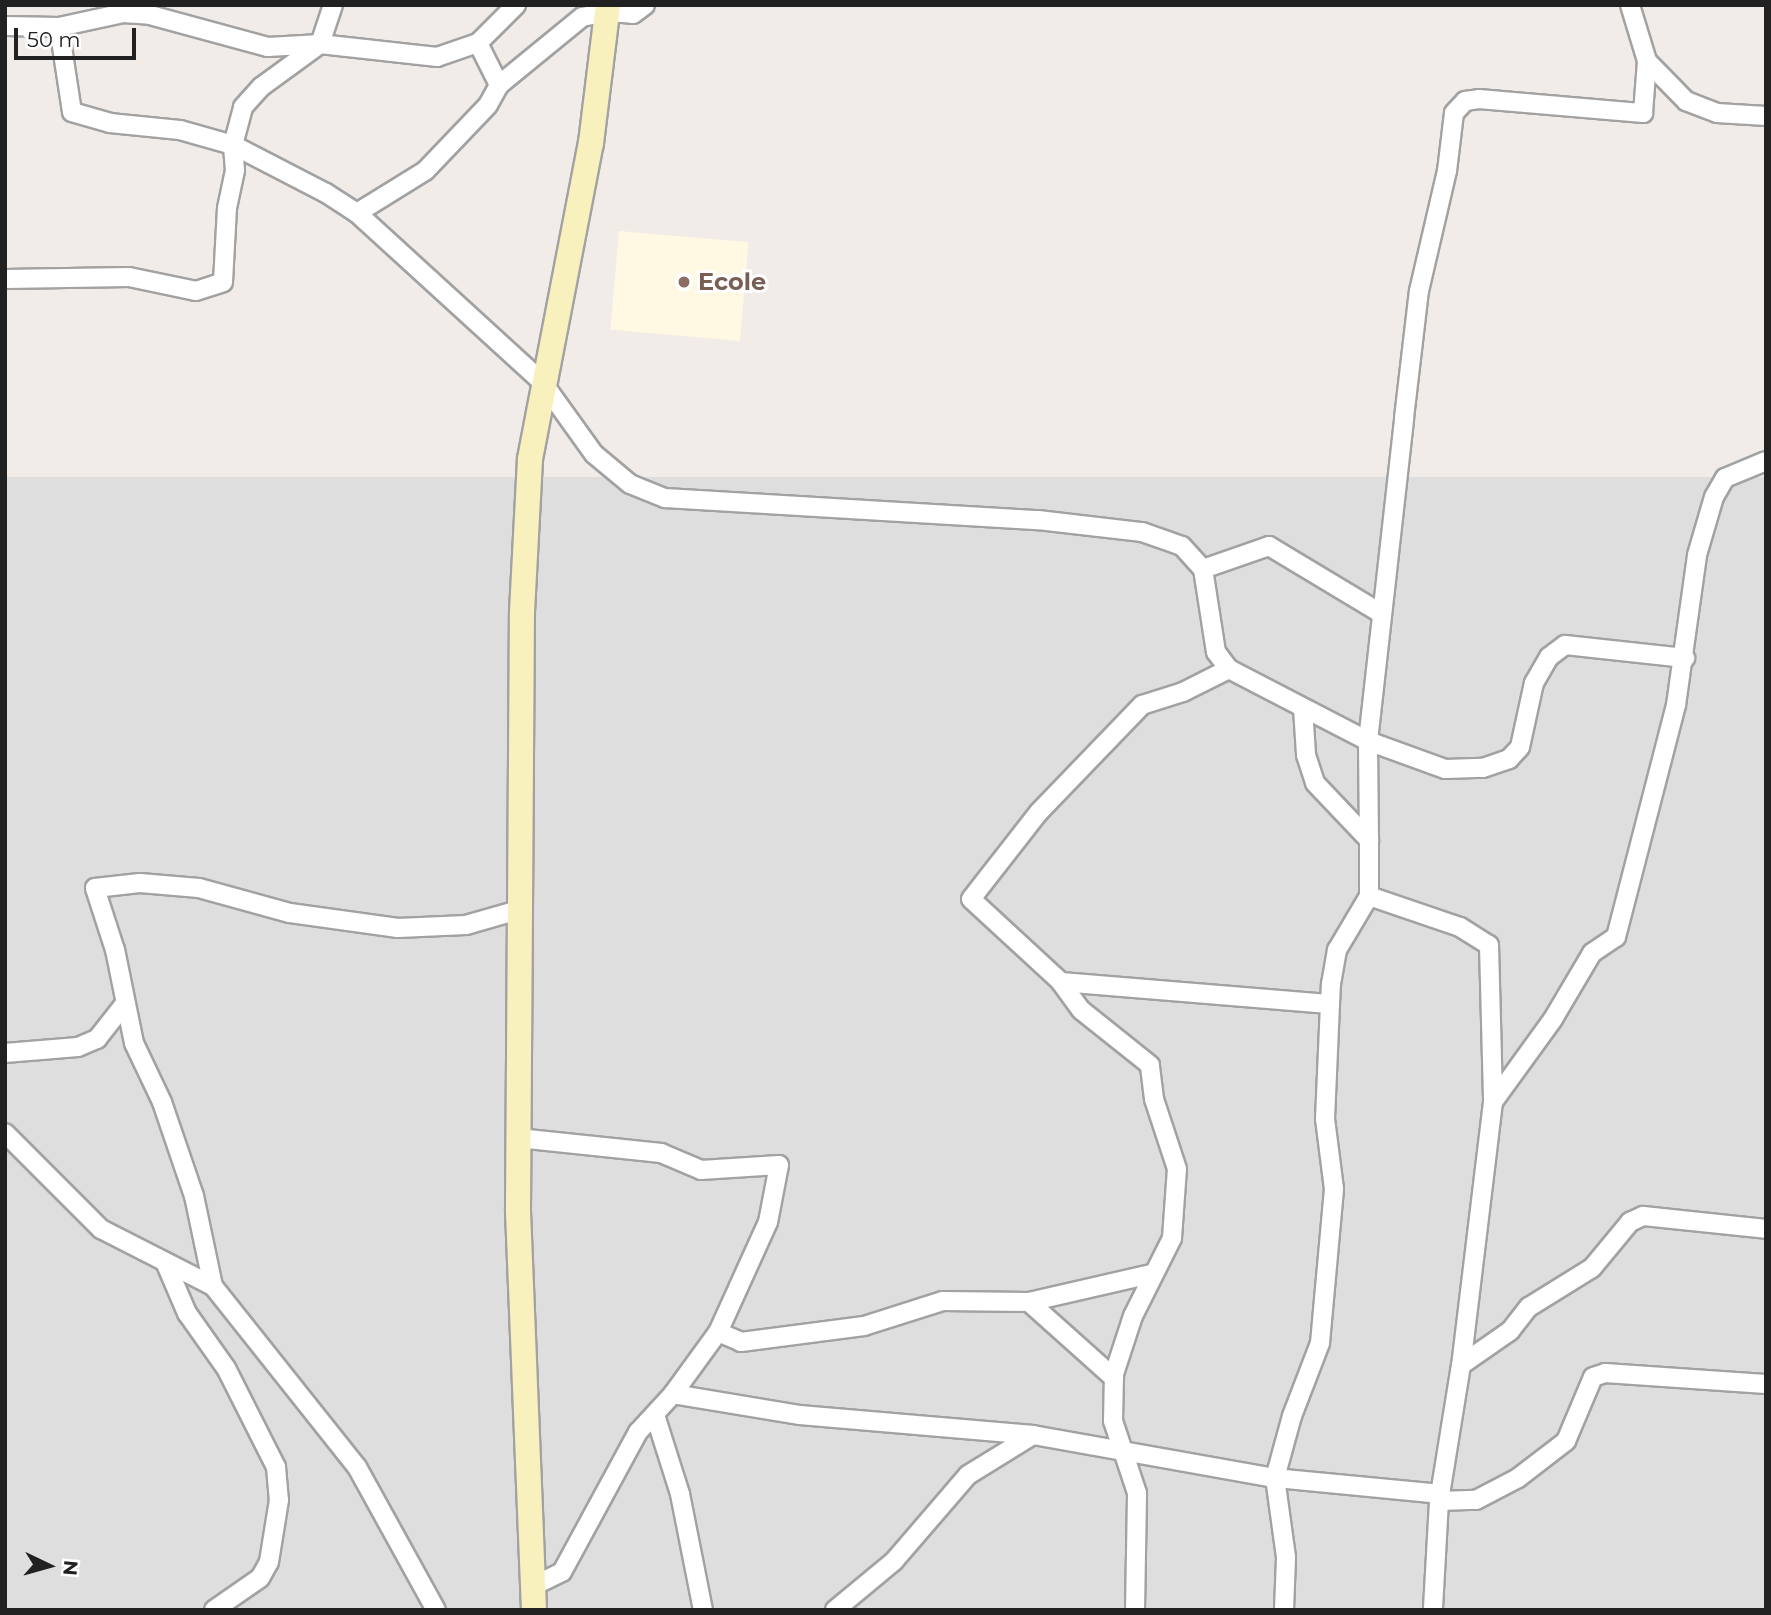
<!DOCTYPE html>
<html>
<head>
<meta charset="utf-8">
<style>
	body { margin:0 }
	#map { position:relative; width:1771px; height:1615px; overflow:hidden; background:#f1ece8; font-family:Montserrat,sans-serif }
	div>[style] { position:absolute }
	.residential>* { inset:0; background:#dfdede; transform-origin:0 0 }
	.education>* { inset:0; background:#fff9e3; transform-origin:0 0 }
	.roads { filter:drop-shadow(2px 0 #a2a2a2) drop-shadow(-2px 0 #a2a2a2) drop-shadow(0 2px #a2a2a2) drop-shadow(0 -2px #a2a2a2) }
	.street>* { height:18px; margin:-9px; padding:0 9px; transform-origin:9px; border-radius:9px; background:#fff }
	.secondary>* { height:24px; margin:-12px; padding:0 12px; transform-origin:12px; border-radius:12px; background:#f9f1bd }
	.dots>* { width:19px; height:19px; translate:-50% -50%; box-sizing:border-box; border:4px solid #fff; border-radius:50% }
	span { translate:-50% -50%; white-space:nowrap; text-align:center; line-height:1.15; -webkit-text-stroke:6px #fff; paint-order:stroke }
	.education-label { font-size:24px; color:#785e54; font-weight:700 }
	.left { translate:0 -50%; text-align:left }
	.frame { position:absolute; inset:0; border:7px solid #212121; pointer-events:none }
	.north { position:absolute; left:14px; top:1531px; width:70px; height:70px; -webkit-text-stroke:5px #fff; paint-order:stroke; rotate:95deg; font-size:19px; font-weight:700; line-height:28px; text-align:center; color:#212121 }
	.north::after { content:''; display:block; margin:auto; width:24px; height:32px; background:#212121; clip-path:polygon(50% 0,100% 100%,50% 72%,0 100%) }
	.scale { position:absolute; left:14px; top:28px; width:122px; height:32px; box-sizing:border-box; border:4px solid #212121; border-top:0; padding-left:9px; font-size:21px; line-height:24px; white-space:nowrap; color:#212121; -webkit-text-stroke:5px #fff; paint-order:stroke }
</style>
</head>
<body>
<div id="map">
	<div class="residential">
		<div style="left:1766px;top:477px;width:1133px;height:1765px;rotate:90deg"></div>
	</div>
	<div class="education">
		<div style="left:619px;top:231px;width:130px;height:99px;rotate:5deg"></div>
	</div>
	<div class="roads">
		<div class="street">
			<div style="left:1630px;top:5px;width:59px;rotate:73.1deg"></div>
			<div style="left:1647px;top:61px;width:56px;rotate:45.7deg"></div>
			<div style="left:1686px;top:101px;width:33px;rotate:21deg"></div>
			<div style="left:1717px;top:113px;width:49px;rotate:3.5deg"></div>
			<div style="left:5px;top:26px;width:54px;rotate:1.1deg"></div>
			<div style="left:59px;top:27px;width:66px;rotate:-12.3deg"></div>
			<div style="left:123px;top:13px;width:27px;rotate:4deg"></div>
			<div style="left:150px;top:15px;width:122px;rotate:15.2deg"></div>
			<div style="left:268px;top:47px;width:52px;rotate:-3.3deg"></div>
			<div style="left:320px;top:44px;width:118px;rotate:6.3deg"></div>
			<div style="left:437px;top:57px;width:43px;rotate:-18.9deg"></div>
			<div style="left:478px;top:43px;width:54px;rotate:-45deg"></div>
			<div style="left:59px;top:27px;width:86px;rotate:81.3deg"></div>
			<div style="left:72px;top:112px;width:40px;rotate:16deg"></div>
			<div style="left:110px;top:123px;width:70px;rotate:5.7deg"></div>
			<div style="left:180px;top:130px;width:55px;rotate:15.8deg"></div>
			<div style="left:233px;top:145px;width:105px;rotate:27.3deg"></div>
			<div style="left:326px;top:193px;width:37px;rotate:33deg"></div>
			<div style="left:357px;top:213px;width:252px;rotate:42.4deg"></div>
			<div style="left:543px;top:383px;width:87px;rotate:54.3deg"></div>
			<div style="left:594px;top:454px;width:47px;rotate:39.8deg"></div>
			<div style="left:630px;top:484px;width:38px;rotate:22deg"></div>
			<div style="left:665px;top:498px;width:374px;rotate:3.4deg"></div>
			<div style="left:1038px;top:520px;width:105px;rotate:6.6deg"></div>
			<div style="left:1142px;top:532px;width:42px;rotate:19.3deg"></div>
			<div style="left:1182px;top:546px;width:31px;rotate:48deg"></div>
			<div style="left:1203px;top:569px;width:84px;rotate:81.1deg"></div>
			<div style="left:1216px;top:652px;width:21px;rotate:53deg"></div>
			<div style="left:1229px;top:669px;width:157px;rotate:27.4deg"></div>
			<div style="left:1368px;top:741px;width:82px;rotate:20deg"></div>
			<div style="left:1445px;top:769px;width:38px;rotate:-2deg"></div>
			<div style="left:1483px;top:768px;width:28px;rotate:-19deg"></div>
			<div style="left:1509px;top:759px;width:16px;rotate:-47deg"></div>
			<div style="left:1520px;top:747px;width:66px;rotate:-77.7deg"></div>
			<div style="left:1534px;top:683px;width:30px;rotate:-60deg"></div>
			<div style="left:1549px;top:657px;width:20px;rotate:-37deg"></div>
			<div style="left:1565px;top:645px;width:121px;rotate:6.2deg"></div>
			<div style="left:478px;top:43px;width:47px;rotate:63.4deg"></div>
			<div style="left:357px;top:213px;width:80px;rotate:-31.7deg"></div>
			<div style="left:425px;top:171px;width:91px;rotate:-46.3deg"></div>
			<div style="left:488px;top:105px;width:23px;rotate:-61deg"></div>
			<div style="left:499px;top:85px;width:107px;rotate:-39.3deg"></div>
			<div style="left:582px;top:17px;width:25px;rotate:-11deg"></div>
			<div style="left:607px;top:12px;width:26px;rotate:4deg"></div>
			<div style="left:633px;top:14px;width:15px;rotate:-37deg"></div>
			<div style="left:5px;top:279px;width:124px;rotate:-0.9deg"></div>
			<div style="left:129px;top:277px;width:68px;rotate:11.8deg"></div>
			<div style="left:196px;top:291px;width:28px;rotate:-18deg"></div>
			<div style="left:223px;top:282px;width:74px;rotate:-86.9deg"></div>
			<div style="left:227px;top:208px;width:39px;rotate:-78deg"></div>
			<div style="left:235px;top:170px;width:25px;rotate:-95deg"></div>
			<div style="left:233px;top:145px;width:39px;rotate:-75deg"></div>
			<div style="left:243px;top:107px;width:27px;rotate:-48deg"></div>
			<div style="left:261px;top:87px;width:73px;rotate:-36.1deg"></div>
			<div style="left:320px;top:44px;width:41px;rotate:-71.6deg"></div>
			<div style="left:1203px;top:569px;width:70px;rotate:-19.2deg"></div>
			<div style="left:1269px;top:546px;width:132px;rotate:31deg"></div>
			<div style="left:1303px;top:708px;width:47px;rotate:86.3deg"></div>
			<div style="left:1306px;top:755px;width:29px;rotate:72deg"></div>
			<div style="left:1315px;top:783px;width:79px;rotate:46.5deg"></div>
			<div style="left:1369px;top:840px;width:56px;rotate:90deg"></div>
			<div style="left:1369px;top:896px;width:96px;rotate:18.8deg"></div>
			<div style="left:1460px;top:927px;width:34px;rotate:32deg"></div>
			<div style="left:1489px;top:945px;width:157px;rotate:88.5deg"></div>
			<div style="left:1493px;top:1102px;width:265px;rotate:96.9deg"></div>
			<div style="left:1461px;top:1365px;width:138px;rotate:99.2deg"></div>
			<div style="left:1439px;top:1501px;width:109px;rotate:93.2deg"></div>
			<div style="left:1369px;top:840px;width:99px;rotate:-90.6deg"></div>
			<div style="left:1368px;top:741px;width:325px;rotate:-83.6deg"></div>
			<div style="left:1404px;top:418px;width:128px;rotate:-83.3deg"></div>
			<div style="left:1419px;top:291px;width:123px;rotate:-76.9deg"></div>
			<div style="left:1447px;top:171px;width:58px;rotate:-83.1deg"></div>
			<div style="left:1454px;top:113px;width:16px;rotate:-47deg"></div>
			<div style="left:1465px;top:101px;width:14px;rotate:-8deg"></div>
			<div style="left:1479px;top:99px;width:165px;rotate:4.9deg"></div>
			<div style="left:1643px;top:113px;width:52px;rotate:-85.6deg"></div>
			<div style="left:1061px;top:982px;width:269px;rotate:4.7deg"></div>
			<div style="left:5px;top:1053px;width:73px;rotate:-4.7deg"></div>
			<div style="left:78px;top:1047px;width:21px;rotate:-23deg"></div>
			<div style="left:97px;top:1039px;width:42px;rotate:-51.8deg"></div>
			<div style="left:1493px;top:1102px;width:102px;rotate:-54.1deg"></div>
			<div style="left:1553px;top:1019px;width:77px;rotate:-59.4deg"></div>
			<div style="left:1592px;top:953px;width:29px;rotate:-34deg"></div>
			<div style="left:1616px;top:937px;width:240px;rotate:-75.5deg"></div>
			<div style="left:1676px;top:705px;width:151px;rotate:-82deg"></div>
			<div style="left:1697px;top:555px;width:60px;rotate:-73.7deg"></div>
			<div style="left:1714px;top:497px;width:22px;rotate:-60deg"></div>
			<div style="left:1725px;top:478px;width:44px;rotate:-22.5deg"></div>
			<div style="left:5px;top:1133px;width:136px;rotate:45deg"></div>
			<div style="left:101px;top:1229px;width:126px;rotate:27deg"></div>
			<div style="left:213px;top:1286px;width:231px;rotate:51.5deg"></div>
			<div style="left:357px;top:1467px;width:163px;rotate:61.1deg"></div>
			<div style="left:518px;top:1138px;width:144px;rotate:6deg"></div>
			<div style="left:661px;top:1153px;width:43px;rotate:23deg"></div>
			<div style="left:701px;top:1170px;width:78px;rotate:-3.7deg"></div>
			<div style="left:779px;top:1165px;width:58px;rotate:100.9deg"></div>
			<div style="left:768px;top:1222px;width:121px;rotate:114.4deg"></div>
			<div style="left:718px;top:1332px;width:77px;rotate:126deg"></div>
			<div style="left:673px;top:1394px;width:52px;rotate:132.6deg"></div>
			<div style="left:638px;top:1432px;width:159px;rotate:118.5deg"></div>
			<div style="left:562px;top:1572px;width:32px;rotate:154deg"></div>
			<div style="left:165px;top:1262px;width:56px;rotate:66.7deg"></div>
			<div style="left:187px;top:1313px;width:67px;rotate:54.7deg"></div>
			<div style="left:226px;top:1368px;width:111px;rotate:63.2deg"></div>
			<div style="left:276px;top:1467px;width:33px;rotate:85deg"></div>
			<div style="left:279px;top:1500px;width:63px;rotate:99.2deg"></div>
			<div style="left:269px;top:1562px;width:18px;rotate:119deg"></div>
			<div style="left:260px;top:1578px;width:56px;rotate:145.2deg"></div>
			<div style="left:213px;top:1286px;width:92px;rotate:-101.9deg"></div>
			<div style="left:194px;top:1196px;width:99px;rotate:-108.8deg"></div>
			<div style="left:162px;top:1102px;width:65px;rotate:-115.4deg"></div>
			<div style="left:134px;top:1043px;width:95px;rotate:-101.5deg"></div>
			<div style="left:115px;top:950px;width:65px;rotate:-107.9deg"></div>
			<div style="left:95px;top:888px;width:45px;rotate:-6.3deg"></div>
			<div style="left:140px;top:883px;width:59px;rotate:4.8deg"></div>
			<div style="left:199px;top:888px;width:94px;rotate:15.4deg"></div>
			<div style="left:290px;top:913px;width:109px;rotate:7.9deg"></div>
			<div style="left:398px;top:928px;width:68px;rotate:-2.5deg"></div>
			<div style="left:466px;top:925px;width:54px;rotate:-16.1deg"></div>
			<div style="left:1029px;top:1302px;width:114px;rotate:41.8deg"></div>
			<div style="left:718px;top:1332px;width:25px;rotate:23deg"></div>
			<div style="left:741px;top:1342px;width:124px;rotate:-7.4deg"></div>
			<div style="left:864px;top:1326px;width:83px;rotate:-17.6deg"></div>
			<div style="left:943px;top:1301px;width:86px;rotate:0.7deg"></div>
			<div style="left:1029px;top:1302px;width:125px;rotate:-12.9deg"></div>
			<div style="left:1461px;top:1365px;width:60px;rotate:-34.8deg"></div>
			<div style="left:1510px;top:1331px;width:31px;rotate:-52deg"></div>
			<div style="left:1529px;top:1307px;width:74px;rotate:-31.8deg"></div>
			<div style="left:1592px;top:1268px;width:60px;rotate:-50.4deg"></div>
			<div style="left:1630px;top:1222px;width:14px;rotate:-25deg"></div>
			<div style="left:1643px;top:1216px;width:124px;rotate:6deg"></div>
			<div style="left:673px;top:1394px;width:129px;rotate:9.4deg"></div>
			<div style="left:800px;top:1415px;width:234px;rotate:4.9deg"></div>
			<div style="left:655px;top:1415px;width:83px;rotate:72.4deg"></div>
			<div style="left:680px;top:1494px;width:118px;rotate:78.8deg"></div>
			<div style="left:1439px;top:1501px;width:37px;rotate:-2deg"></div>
			<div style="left:1476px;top:1500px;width:47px;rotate:-27.6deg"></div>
			<div style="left:1518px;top:1478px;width:61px;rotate:-37.6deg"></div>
			<div style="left:1566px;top:1441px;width:69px;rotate:-67.1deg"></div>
			<div style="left:1593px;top:1377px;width:13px;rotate:-18deg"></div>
			<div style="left:1605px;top:1373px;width:161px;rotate:3.9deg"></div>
			<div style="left:835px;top:1610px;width:77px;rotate:-39.7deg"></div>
			<div style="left:894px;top:1561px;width:113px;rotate:-49.3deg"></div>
			<div style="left:968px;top:1475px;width:76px;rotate:-31.6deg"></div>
			<div style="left:1033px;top:1435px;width:246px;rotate:10.1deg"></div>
			<div style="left:1275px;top:1478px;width:166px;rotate:5.5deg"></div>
			<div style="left:1135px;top:1610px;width:117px;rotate:-89deg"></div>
			<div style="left:1137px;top:1493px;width:76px;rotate:-108.4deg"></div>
			<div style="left:1113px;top:1421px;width:47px;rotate:-88.8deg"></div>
			<div style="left:1114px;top:1374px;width:61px;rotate:-71.9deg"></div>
			<div style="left:1133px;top:1316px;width:87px;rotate:-63.4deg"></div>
			<div style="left:1172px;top:1238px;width:69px;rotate:-85.9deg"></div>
			<div style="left:1177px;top:1169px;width:74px;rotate:-108.2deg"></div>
			<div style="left:1154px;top:1099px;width:34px;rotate:-97deg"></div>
			<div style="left:1150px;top:1065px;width:88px;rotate:-141.4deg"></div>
			<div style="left:1081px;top:1010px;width:34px;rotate:-126deg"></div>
			<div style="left:1061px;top:982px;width:122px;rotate:-137.3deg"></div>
			<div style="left:971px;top:899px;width:110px;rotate:-52deg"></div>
			<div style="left:1039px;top:812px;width:149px;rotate:-46.1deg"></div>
			<div style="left:1142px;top:705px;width:43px;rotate:-17.6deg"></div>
			<div style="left:1183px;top:692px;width:51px;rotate:-26.6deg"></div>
			<div style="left:1284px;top:1610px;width:53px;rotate:-87.8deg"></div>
			<div style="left:1286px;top:1557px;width:80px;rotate:-97.9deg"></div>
			<div style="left:1275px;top:1478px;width:64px;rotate:-74.7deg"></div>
			<div style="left:1292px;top:1416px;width:78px;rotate:-69deg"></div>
			<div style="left:1320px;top:1343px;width:155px;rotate:-84.8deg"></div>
			<div style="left:1334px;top:1189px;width:71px;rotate:-97.3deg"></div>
			<div style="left:1325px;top:1119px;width:135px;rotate:-87.5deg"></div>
			<div style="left:1331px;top:984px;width:35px;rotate:-80deg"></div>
			<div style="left:1337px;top:950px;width:63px;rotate:-59.3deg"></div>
		</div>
		<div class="secondary">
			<div style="left:534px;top:1610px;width:401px;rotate:-92.3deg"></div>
			<div style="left:518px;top:1209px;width:597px;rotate:-89.62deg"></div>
			<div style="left:522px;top:612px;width:153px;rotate:-87deg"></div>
			<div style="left:530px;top:459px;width:322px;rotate:-79.1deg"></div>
			<div style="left:591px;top:143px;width:139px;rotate:-83deg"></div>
		</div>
	</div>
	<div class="dots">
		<div style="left:684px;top:282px;background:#8d6e63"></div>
	</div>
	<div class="education-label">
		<span class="left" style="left:698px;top:282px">Ecole</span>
	</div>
	<div class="frame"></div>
	<div class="north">N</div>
	<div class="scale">50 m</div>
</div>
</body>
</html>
